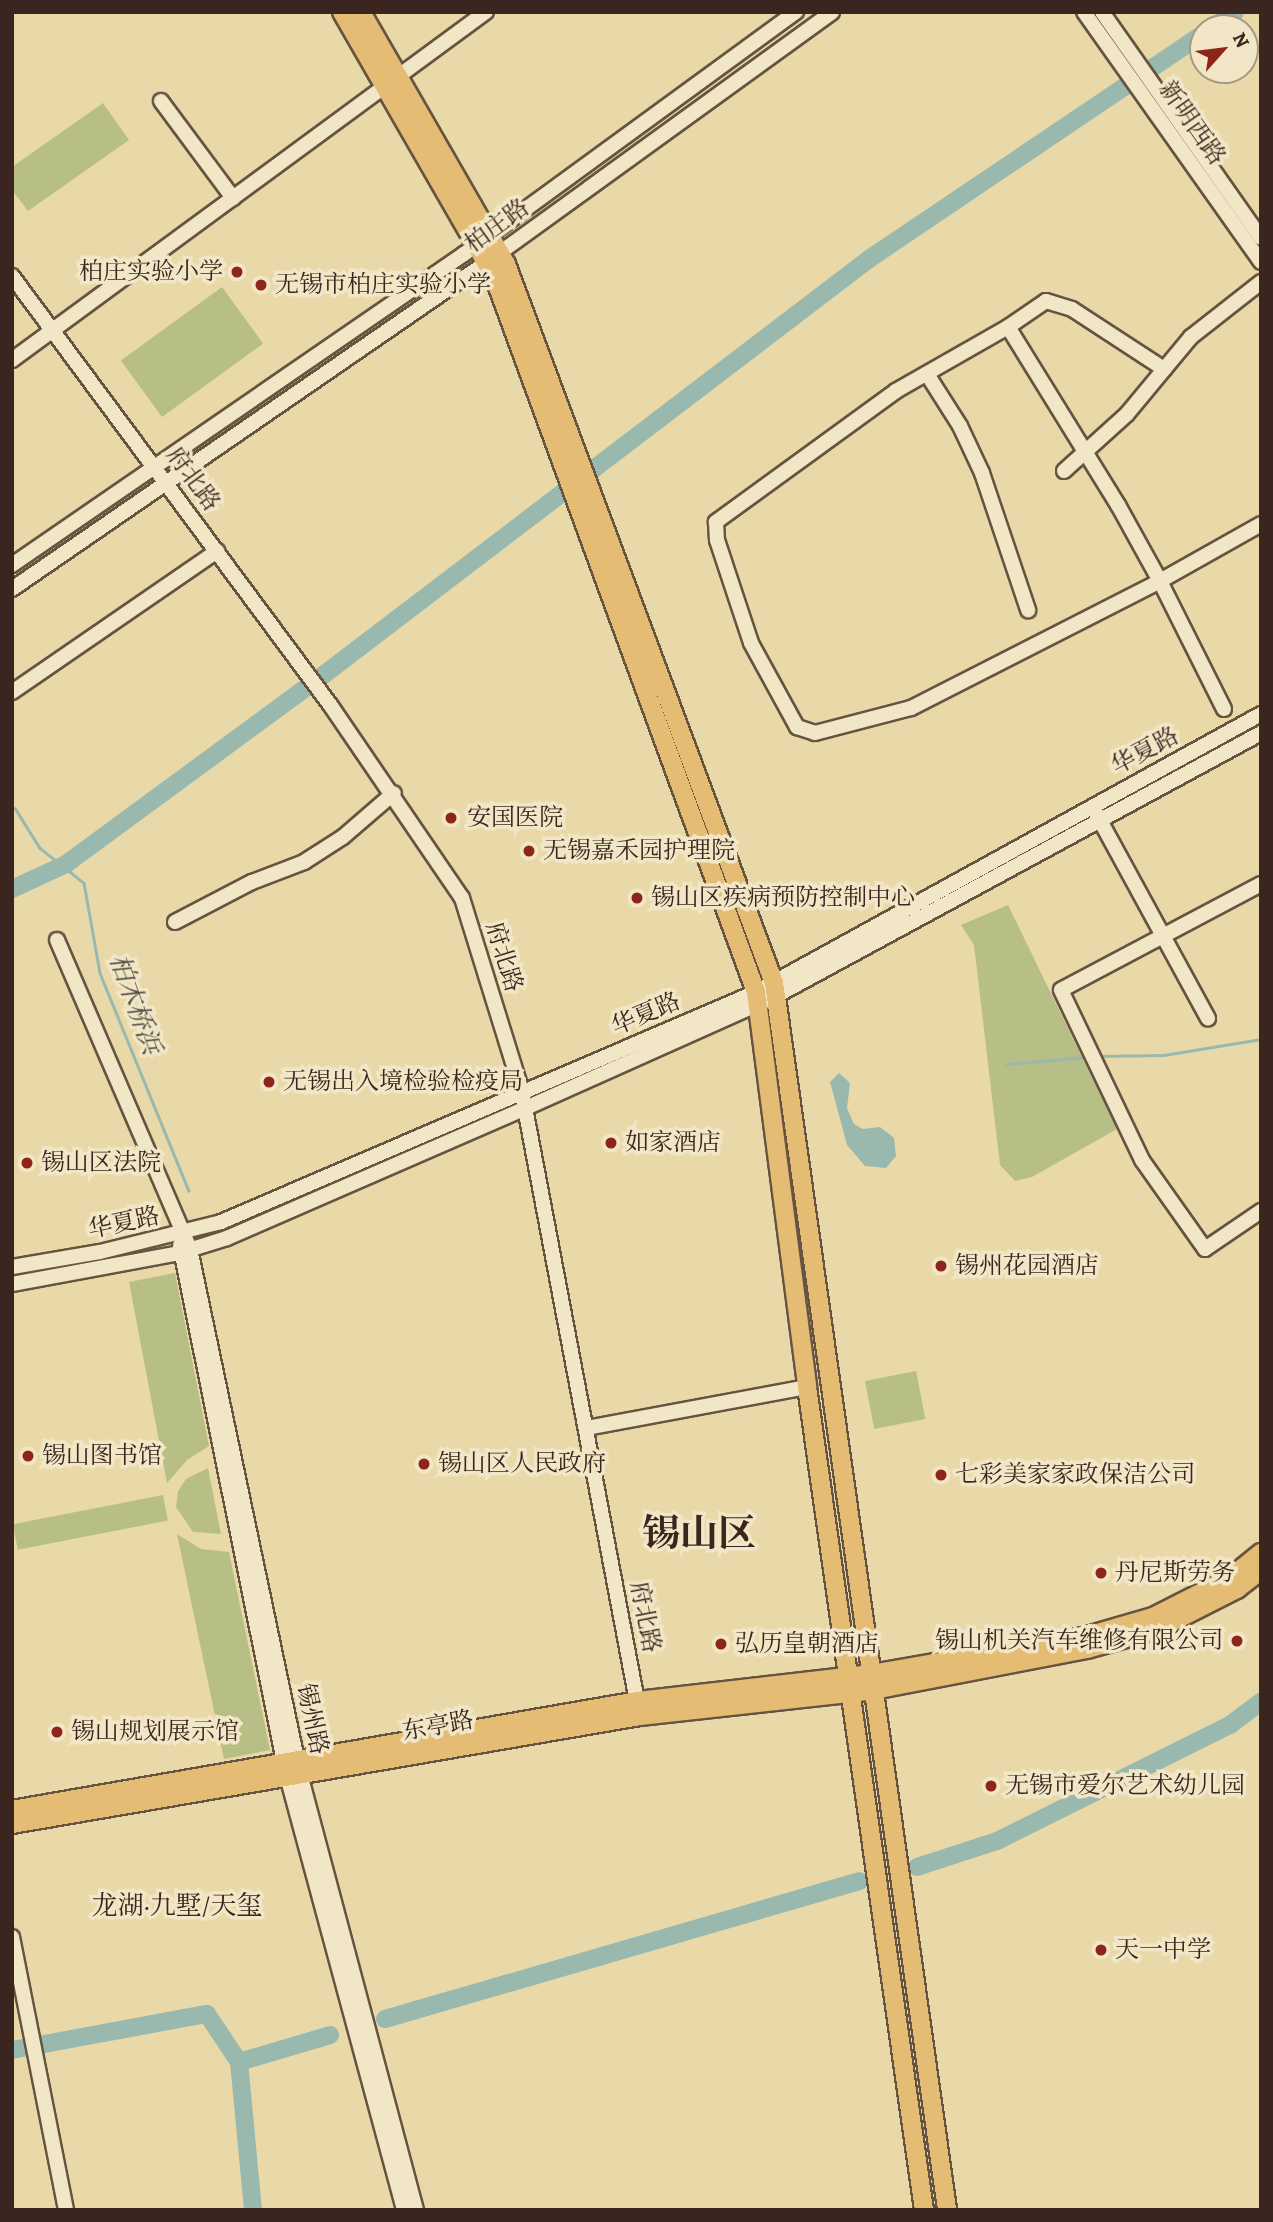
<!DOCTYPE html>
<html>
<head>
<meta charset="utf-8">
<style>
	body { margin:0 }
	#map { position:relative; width:1273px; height:2222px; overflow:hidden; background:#ead9a8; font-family:Alegreya,"Noto Serif SC",serif }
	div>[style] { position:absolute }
	.green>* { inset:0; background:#b8bf86; transform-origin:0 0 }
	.water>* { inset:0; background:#99b9ae }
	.stream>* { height:2.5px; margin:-1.25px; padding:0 1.25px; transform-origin:1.25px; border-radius:1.25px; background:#99b9ae }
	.river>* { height:18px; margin:-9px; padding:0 9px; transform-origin:9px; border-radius:9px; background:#99b9ae }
	.roads { filter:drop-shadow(2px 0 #665340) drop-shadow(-2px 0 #665340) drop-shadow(0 2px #665340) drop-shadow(0 -2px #665340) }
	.minor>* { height:14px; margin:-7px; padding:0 7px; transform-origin:7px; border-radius:7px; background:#f1e6c6 }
	.major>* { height:18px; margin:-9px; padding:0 9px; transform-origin:9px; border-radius:9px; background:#e5bc74 }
	.dots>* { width:19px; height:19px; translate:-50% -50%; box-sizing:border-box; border:4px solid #f1e6c6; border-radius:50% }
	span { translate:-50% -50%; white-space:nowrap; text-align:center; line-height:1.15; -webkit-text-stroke:7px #f1e6c6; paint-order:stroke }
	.street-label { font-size:24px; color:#3a261e }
	.poi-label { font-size:24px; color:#3a261e }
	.right { translate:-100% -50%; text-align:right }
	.left { translate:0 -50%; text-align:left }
	.water-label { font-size:26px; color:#524b42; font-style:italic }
	.neighbourhood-label { font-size:26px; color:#3a261e }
	.town-label { font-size:38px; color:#3a261e; font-weight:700 }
	.frame { position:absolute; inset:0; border:14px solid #3a261e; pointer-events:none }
	.north { position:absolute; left:1189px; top:14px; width:70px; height:70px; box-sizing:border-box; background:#f1e6c6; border:2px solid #a89983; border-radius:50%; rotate:62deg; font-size:19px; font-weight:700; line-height:28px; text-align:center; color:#3a261e }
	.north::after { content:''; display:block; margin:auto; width:24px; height:32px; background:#8f2418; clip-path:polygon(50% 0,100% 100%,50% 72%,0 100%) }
</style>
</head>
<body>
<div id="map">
	<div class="green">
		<div style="clip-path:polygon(103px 103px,129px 140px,28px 211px,12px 190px,12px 167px)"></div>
		<div style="left:222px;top:287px;width:70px;height:125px;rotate:54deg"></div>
		<div style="clip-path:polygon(1008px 905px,1117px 1129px,1032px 1177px,1015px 1181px,1000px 1165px,974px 945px,961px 925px)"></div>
		<div style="clip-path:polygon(175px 1273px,209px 1446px,187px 1460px,167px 1483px,129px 1282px)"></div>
		<div style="left:916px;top:1371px;width:49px;height:52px;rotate:79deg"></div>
		<div style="clip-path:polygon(208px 1468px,221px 1534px,193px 1532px,176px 1507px,178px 1491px,186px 1479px)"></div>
		<div style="left:163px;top:1495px;width:26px;height:153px;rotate:79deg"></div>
		<div style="clip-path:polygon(177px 1534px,201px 1549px,229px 1552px,270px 1750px,224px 1759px)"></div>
	</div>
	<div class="water">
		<div style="clip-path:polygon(839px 1073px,850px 1083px,847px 1108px,854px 1124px,863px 1129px,880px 1127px,894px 1138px,896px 1156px,886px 1168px,865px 1166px,847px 1145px,830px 1082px)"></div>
	</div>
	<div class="stream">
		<div style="left:1231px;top:12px;width:2px;rotate:63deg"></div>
		<div style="left:15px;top:808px;width:47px;rotate:58deg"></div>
		<div style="left:40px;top:848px;width:56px;rotate:38.5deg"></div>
		<div style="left:84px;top:883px;width:91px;rotate:79.9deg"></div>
		<div style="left:100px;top:973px;width:235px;rotate:67.8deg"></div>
		<div style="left:1097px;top:1056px;width:67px;rotate:-0.9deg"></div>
		<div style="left:1164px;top:1055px;width:98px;rotate:-9.4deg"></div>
		<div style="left:1006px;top:1064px;width:80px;rotate:-5deg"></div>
	</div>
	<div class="river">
		<div style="left:1212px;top:28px;width:28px;rotate:-35deg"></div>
		<div style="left:12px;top:889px;width:60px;rotate:-24.8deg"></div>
		<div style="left:66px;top:864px;width:323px;rotate:-36.3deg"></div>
		<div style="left:326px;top:673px;width:683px;rotate:-37.32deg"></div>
		<div style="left:869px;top:259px;width:403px;rotate:-34deg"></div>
		<div style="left:917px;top:1867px;width:84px;rotate:-18deg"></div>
		<div style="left:997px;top:1841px;width:260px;rotate:-26.5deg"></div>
		<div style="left:1230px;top:1725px;width:39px;rotate:-37deg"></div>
		<div style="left:385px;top:2019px;width:494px;rotate:-16.2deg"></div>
		<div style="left:12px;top:2050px;width:198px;rotate:-10.5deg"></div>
		<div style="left:207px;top:2014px;width:58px;rotate:56.3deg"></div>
		<div style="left:253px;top:2210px;width:149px;rotate:-95.4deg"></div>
		<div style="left:239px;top:2062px;width:95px;rotate:-16.5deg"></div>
	</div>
	<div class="roads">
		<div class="minor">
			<div style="left:1084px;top:12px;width:306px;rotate:54.7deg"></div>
			<div style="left:1102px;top:12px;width:276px;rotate:54.9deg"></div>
			<div style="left:161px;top:101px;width:121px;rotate:53.4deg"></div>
			<div style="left:12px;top:276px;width:535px;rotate:53.43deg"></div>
			<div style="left:331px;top:706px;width:232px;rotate:55.7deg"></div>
			<div style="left:462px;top:898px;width:203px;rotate:72.8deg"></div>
			<div style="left:522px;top:1092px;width:631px;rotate:79.31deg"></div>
			<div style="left:1008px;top:327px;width:46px;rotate:-34.4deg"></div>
			<div style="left:1046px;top:301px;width:27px;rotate:17deg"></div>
			<div style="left:1072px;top:309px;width:110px;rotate:33.1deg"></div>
			<div style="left:12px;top:360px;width:588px;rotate:-36.29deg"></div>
			<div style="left:927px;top:374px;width:62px;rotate:57.6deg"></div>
			<div style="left:960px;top:426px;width:52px;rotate:64.9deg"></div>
			<div style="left:982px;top:473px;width:145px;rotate:71.4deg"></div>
			<div style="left:1064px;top:471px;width:85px;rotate:-42.1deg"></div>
			<div style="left:1127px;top:414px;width:100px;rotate:-50.3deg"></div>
			<div style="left:1191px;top:337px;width:89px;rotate:-38.2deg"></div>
			<div style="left:12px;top:565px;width:549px;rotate:-34.53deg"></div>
			<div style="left:464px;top:254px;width:411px;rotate:-36.1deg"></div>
			<div style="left:12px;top:589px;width:577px;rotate:-34.54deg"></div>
			<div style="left:487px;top:262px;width:426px;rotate:-35.9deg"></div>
			<div style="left:12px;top:692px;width:249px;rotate:-34.5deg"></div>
			<div style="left:1224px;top:709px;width:143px;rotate:-116.6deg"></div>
			<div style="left:1160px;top:581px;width:87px;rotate:-118.9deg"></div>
			<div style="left:1118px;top:505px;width:209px;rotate:-121.7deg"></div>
			<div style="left:1008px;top:327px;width:129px;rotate:150.3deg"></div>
			<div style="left:896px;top:391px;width:223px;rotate:144deg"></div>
			<div style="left:716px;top:522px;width:18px;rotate:87deg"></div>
			<div style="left:717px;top:540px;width:108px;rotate:71.7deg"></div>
			<div style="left:751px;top:643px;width:96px;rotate:61.3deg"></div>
			<div style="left:797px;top:727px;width:19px;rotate:18deg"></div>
			<div style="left:815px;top:733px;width:99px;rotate:-14.6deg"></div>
			<div style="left:911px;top:708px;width:280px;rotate:-27deg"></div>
			<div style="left:1160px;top:581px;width:116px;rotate:-29.4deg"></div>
			<div style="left:1096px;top:813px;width:234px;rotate:61.4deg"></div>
			<div style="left:1261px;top:884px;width:226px;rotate:152.1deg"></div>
			<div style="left:1061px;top:990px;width:188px;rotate:64.5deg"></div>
			<div style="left:1142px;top:1160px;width:109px;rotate:54.7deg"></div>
			<div style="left:1205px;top:1249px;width:68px;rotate:-34.2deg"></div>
			<div style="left:175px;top:922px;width:87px;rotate:-27.5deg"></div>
			<div style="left:252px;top:882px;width:56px;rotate:-21deg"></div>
			<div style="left:304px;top:862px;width:46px;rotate:-32.7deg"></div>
			<div style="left:343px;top:837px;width:67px;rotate:-40.8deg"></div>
			<div style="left:57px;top:940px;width:336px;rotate:66.7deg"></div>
			<div style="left:190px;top:1249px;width:536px;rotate:78.17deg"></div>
			<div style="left:300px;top:1774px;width:451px;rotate:75.1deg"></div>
			<div style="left:180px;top:1245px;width:542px;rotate:78.61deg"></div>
			<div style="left:287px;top:1776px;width:449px;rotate:74.9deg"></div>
			<div style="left:12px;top:1267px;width:89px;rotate:-9.7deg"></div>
			<div style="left:100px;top:1252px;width:125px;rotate:-13.9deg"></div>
			<div style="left:221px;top:1222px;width:582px;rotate:-23.26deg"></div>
			<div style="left:756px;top:992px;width:576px;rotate:-28.83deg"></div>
			<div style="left:12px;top:1284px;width:170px;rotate:-10.5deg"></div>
			<div style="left:179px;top:1253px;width:50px;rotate:-17.4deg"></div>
			<div style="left:227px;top:1238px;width:328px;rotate:-23.5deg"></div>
			<div style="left:528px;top:1107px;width:267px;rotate:-24.1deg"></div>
			<div style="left:772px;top:998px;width:556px;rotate:-28.45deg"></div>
			<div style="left:586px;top:1428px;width:225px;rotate:-10.5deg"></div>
			<div style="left:12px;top:1937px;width:278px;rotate:78.8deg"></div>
		</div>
		<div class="major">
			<div style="left:342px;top:12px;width:305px;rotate:60.1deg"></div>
			<div style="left:494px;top:276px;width:762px;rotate:69.9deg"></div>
			<div style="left:756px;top:992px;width:398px;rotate:82.6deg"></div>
			<div style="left:807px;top:1387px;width:831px;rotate:81.91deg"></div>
			<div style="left:361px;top:12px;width:291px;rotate:60.1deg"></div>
			<div style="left:506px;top:264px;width:767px;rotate:69.56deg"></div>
			<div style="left:774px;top:983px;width:1239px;rotate:81.97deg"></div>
			<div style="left:12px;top:1810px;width:635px;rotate:-9.88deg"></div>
			<div style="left:638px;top:1701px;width:235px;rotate:-6.6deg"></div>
			<div style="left:871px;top:1674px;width:216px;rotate:-9.9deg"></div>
			<div style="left:1084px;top:1637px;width:72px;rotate:-16.2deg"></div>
			<div style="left:1153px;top:1617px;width:86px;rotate:-26.9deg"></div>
			<div style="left:1230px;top:1578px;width:40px;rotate:-39deg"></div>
			<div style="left:12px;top:1824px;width:637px;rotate:-9.76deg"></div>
			<div style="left:640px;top:1716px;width:235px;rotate:-6.3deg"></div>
			<div style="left:874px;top:1690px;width:217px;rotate:-10.9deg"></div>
			<div style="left:1087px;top:1649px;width:74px;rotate:-15.7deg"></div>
			<div style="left:1158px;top:1629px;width:89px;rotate:-26.9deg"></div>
			<div style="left:1237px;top:1589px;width:31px;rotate:-38deg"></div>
		</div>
	</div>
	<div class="dots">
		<div style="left:237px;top:272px;background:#8f2418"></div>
		<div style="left:261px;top:285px;background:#8f2418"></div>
		<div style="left:451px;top:818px;background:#8f2418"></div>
		<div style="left:529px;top:851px;background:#8f2418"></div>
		<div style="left:637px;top:898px;background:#8f2418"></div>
		<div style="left:269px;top:1082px;background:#8f2418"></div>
		<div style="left:611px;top:1143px;background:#8f2418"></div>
		<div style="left:27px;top:1163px;background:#8f2418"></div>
		<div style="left:941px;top:1266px;background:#8f2418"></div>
		<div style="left:28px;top:1456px;background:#8f2418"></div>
		<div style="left:424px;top:1464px;background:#8f2418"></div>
		<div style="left:941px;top:1475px;background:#8f2418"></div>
		<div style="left:1101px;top:1573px;background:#8f2418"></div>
		<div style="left:1237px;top:1641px;background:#8f2418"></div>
		<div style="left:721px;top:1644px;background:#8f2418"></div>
		<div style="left:57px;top:1732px;background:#8f2418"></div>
		<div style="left:991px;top:1786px;background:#8f2418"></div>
		<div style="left:1101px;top:1950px;background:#8f2418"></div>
	</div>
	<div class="street-label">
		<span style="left:1192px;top:123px;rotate:55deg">新明西路</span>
		<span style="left:497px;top:226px;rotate:-36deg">柏庄路</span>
		<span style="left:193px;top:479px;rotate:54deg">府北路</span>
		<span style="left:1145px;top:751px;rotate:-28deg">华夏路</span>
		<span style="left:504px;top:957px;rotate:73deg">府北路</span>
		<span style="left:646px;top:1014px;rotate:-23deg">华夏路</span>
		<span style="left:124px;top:1223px;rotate:-12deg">华夏路</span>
		<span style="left:645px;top:1617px;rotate:79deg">府北路</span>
		<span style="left:312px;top:1719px;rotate:78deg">锡州路</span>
		<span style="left:438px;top:1726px;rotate:-10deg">东亭路</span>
	</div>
	<div class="poi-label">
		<span class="right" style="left:223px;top:272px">柏庄实验小学</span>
		<span class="left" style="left:275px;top:285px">无锡市柏庄实验小学</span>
		<span class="left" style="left:467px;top:818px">安国医院</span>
		<span class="left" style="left:543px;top:851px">无锡嘉禾园护理院</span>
		<span class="left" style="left:651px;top:898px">锡山区疾病预防控制中心</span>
		<span class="left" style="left:283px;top:1082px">无锡出入境检验检疫局</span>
		<span class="left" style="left:625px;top:1143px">如家酒店</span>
		<span class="left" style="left:41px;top:1163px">锡山区法院</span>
		<span class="left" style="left:955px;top:1266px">锡州花园酒店</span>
		<span class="left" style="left:42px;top:1456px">锡山图书馆</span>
		<span class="left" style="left:438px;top:1464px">锡山区人民政府</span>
		<span class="left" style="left:955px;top:1475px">七彩美家家政保洁公司</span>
		<span class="left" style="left:1115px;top:1573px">丹尼斯劳务</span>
		<span class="right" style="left:1223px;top:1641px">锡山机关汽车维修有限公司</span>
		<span class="left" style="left:735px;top:1644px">弘历皇朝酒店</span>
		<span class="left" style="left:71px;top:1732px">锡山规划展示馆</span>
		<span class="left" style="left:1005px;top:1786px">无锡市爱尔艺术幼儿园</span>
		<span class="left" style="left:1115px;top:1950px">天一中学</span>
	</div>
	<div class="water-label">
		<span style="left:135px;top:1004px;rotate:70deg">柏木桥浜</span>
	</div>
	<div class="neighbourhood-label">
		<span style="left:177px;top:1906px">龙湖·九墅/天玺</span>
	</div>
	<div class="town-label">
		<span style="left:699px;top:1534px">锡山区</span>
	</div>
	<div class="frame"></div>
	<div class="north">N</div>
</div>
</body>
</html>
